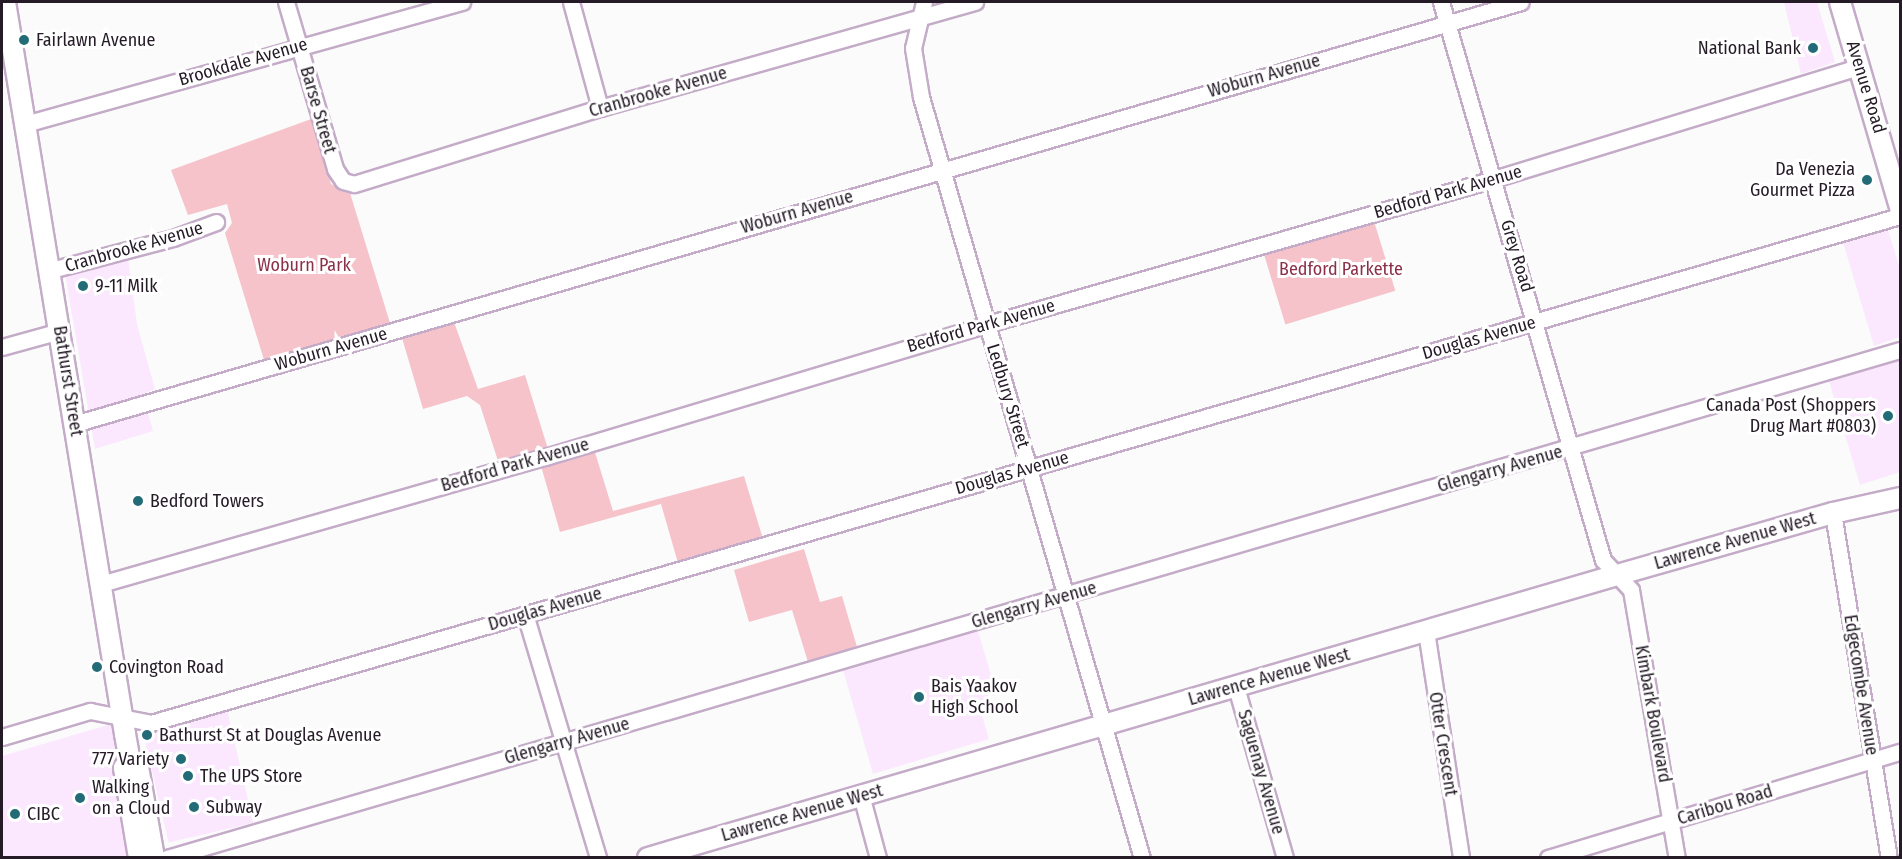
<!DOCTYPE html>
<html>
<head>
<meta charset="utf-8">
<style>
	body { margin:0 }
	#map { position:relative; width:1902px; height:859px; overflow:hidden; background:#fbfbfb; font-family:"Fira Sans Condensed",sans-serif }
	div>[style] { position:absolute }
	.built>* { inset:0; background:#fbe8fe; transform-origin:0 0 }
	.green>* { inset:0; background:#f6c3cb; transform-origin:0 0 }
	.roads { filter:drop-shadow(2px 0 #c4abc8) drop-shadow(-2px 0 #c4abc8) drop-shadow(0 2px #c4abc8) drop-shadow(0 -2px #c4abc8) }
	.minor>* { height:15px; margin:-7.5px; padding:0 7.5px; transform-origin:7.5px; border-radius:7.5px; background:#fff }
	.major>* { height:20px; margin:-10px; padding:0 10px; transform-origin:10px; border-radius:10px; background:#fff }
	.dots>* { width:16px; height:16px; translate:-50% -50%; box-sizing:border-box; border:3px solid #fff; border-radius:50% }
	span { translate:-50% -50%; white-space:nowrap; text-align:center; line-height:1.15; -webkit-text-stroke:6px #fff; paint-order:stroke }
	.poi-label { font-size:18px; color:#241b26 }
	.left { translate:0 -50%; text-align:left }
	.right { translate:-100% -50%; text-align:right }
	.street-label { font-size:18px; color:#241b26 }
	.park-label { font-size:18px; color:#8b3049 }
	.frame { position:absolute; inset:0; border:3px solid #241b26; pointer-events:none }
</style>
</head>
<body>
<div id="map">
	<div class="built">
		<div style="clip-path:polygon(1784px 2px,1817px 2px,1835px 62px,1801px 74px)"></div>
		<div style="clip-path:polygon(1887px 227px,1900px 268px,1900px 337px,1874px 346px,1842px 239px)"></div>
		<div style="clip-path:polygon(128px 257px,137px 324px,155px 389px,143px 394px,153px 431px,95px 449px,65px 274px)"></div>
		<div style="clip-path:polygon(1900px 360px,1900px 472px,1860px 485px,1829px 381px)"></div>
		<div style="clip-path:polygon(978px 631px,994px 685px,980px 709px,989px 739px,873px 774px,843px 670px)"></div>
		<div style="left:227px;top:709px;width:117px;height:87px;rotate:77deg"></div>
		<div style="clip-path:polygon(111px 724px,130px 857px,2px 858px,2px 756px)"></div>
	</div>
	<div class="green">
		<div style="clip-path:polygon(314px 118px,331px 184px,350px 193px,390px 323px,264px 360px,225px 233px,232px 223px,227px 204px,188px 215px,171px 170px)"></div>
		<div style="left:1374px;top:221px;width:73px;height:115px;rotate:73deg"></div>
		<div style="clip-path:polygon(454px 322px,478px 389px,525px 375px,548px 449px,499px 464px,480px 405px,467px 396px,423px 409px,402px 338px)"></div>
		<div style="clip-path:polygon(594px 449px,613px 511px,744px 476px,763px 539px,678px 563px,661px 504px,560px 532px,541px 466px)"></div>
		<div style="clip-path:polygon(804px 549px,820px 602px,842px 596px,857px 647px,808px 662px,792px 610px,749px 622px,734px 570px)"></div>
	</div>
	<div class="roads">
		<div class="minor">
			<div style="left:286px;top:2px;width:174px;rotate:73.6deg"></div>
			<div style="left:335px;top:169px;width:14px;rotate:56deg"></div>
			<div style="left:343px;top:181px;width:11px;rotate:15deg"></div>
			<div style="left:354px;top:184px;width:257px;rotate:-17.2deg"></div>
			<div style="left:600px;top:108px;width:390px;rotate:-15.8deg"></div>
			<div style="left:571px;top:2px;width:110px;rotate:74.7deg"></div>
			<div style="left:924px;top:2px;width:47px;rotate:103.4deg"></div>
			<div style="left:913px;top:48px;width:50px;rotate:80.7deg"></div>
			<div style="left:921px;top:97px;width:792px;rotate:73.81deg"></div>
			<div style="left:1441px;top:2px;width:581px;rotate:73.81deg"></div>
			<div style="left:1603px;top:560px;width:41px;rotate:47deg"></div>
			<div style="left:1631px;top:590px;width:272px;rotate:80.3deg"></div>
			<div style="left:25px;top:124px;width:454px;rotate:-15.6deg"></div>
			<div style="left:51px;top:270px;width:126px;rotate:-14.7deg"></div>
			<div style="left:173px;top:238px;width:46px;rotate:-20.4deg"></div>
			<div style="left:2px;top:347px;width:60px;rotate:-15.4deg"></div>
			<div style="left:74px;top:424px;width:1507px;rotate:-16.26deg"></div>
			<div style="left:1833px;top:513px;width:350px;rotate:80.8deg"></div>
			<div style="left:101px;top:584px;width:462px;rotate:-16deg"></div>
			<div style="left:545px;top:457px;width:473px;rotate:-16.7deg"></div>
			<div style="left:998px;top:321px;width:516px;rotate:-15.98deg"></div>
			<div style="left:1494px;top:179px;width:382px;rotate:-17.1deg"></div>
			<div style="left:525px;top:614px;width:255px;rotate:73.3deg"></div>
			<div style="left:1426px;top:631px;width:230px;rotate:81.2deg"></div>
			<div style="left:1236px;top:687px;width:178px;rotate:74deg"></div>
			<div style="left:2px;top:737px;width:92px;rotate:-16.5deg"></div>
			<div style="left:90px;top:711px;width:62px;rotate:11.1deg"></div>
			<div style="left:151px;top:723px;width:1821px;rotate:-16.17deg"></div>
			<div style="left:861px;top:795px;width:65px;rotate:74.9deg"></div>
			<div style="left:167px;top:858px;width:1806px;rotate:-16.34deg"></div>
			<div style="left:1548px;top:858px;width:368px;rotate:-16.8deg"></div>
		</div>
		<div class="major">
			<div style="left:5px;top:2px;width:742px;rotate:80.69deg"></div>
			<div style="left:125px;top:734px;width:27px;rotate:80deg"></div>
			<div style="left:130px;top:761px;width:10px;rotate:37deg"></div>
			<div style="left:138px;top:767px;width:92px;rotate:80deg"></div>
			<div style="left:1840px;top:2px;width:214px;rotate:73.7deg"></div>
			<div style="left:130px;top:761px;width:9px;rotate:131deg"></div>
			<div style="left:124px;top:768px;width:91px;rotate:80.5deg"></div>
			<div style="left:648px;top:858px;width:1009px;rotate:-16.28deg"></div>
			<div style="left:1617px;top:575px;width:225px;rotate:-16deg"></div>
			<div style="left:1833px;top:513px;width:69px;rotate:-12.6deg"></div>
		</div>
	</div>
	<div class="dots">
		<div style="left:24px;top:40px;background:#236c77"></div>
		<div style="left:1813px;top:48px;background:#236c77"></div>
		<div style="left:1867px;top:180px;background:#236c77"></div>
		<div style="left:83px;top:286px;background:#236c77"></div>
		<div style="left:1888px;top:416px;background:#236c77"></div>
		<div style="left:138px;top:501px;background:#236c77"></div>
		<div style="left:97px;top:667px;background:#236c77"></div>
		<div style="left:919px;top:697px;background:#236c77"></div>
		<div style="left:147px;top:735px;background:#236c77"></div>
		<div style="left:181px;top:759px;background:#236c77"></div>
		<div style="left:188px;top:776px;background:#236c77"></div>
		<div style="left:80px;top:798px;background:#236c77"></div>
		<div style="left:194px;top:807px;background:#236c77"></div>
		<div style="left:15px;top:814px;background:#236c77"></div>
	</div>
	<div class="poi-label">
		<span class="left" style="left:36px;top:40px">Fairlawn Avenue</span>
		<span class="right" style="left:1801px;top:48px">National Bank</span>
		<span class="right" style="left:1855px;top:180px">Da Venezia<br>Gourmet Pizza</span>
		<span class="left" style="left:95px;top:286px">9-11 Milk</span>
		<span class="right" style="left:1876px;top:416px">Canada Post (Shoppers<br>Drug Mart #0803)</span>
		<span class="left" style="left:150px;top:501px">Bedford Towers</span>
		<span class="left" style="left:109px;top:667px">Covington Road</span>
		<span class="left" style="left:931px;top:697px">Bais Yaakov<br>High School</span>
		<span class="left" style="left:159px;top:735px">Bathurst St at Douglas Avenue</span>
		<span class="right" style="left:169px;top:759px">777 Variety</span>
		<span class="left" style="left:200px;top:776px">The UPS Store</span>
		<span class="left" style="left:92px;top:798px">Walking<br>on a Cloud</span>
		<span class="left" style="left:206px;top:807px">Subway</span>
		<span class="left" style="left:27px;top:814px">CIBC</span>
	</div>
	<div class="street-label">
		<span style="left:243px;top:62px;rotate:-16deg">Brookdale Avenue</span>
		<span style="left:1264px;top:76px;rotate:-16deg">Woburn Avenue</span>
		<span style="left:1866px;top:87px;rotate:73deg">Avenue Road</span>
		<span style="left:658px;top:92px;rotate:-16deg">Cranbrooke Avenue</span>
		<span style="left:318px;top:110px;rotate:74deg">Barse Street</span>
		<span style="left:1448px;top:192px;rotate:-16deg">Bedford Park Avenue</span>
		<span style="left:797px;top:212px;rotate:-16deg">Woburn Avenue</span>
		<span style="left:134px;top:247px;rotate:-16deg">Cranbrooke Avenue</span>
		<span style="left:1517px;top:256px;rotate:73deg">Grey Road</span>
		<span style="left:981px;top:326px;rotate:-16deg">Bedford Park Avenue</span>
		<span style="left:1479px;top:338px;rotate:-16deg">Douglas Avenue</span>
		<span style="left:331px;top:349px;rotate:-16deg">Woburn Avenue</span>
		<span style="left:68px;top:381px;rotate:81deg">Bathurst Street</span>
		<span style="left:1008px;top:396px;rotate:73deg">Ledbury Street</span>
		<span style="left:515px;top:465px;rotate:-16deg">Bedford Park Avenue</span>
		<span style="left:1500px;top:469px;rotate:-16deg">Glengarry Avenue</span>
		<span style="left:1012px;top:473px;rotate:-16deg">Douglas Avenue</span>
		<span style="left:1735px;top:541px;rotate:-16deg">Lawrence Avenue West</span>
		<span style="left:1034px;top:605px;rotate:-16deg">Glengarry Avenue</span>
		<span style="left:545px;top:609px;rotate:-16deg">Douglas Avenue</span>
		<span style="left:1269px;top:677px;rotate:-16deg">Lawrence Avenue West</span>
		<span style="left:1861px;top:685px;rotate:81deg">Edgecombe Avenue</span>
		<span style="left:1653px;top:714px;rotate:80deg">Kimbark Boulevard</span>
		<span style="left:567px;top:741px;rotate:-16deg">Glengarry Avenue</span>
		<span style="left:1443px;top:744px;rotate:81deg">Otter Crescent</span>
		<span style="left:1261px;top:772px;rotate:74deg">Saguenay Avenue</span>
		<span style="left:1725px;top:805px;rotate:-17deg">Caribou Road</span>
		<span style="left:802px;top:813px;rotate:-16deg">Lawrence Avenue West</span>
	</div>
	<div class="park-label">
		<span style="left:304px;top:265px">Woburn Park</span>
		<span style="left:1341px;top:269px">Bedford Parkette</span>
	</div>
	<div class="frame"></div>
</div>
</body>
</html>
